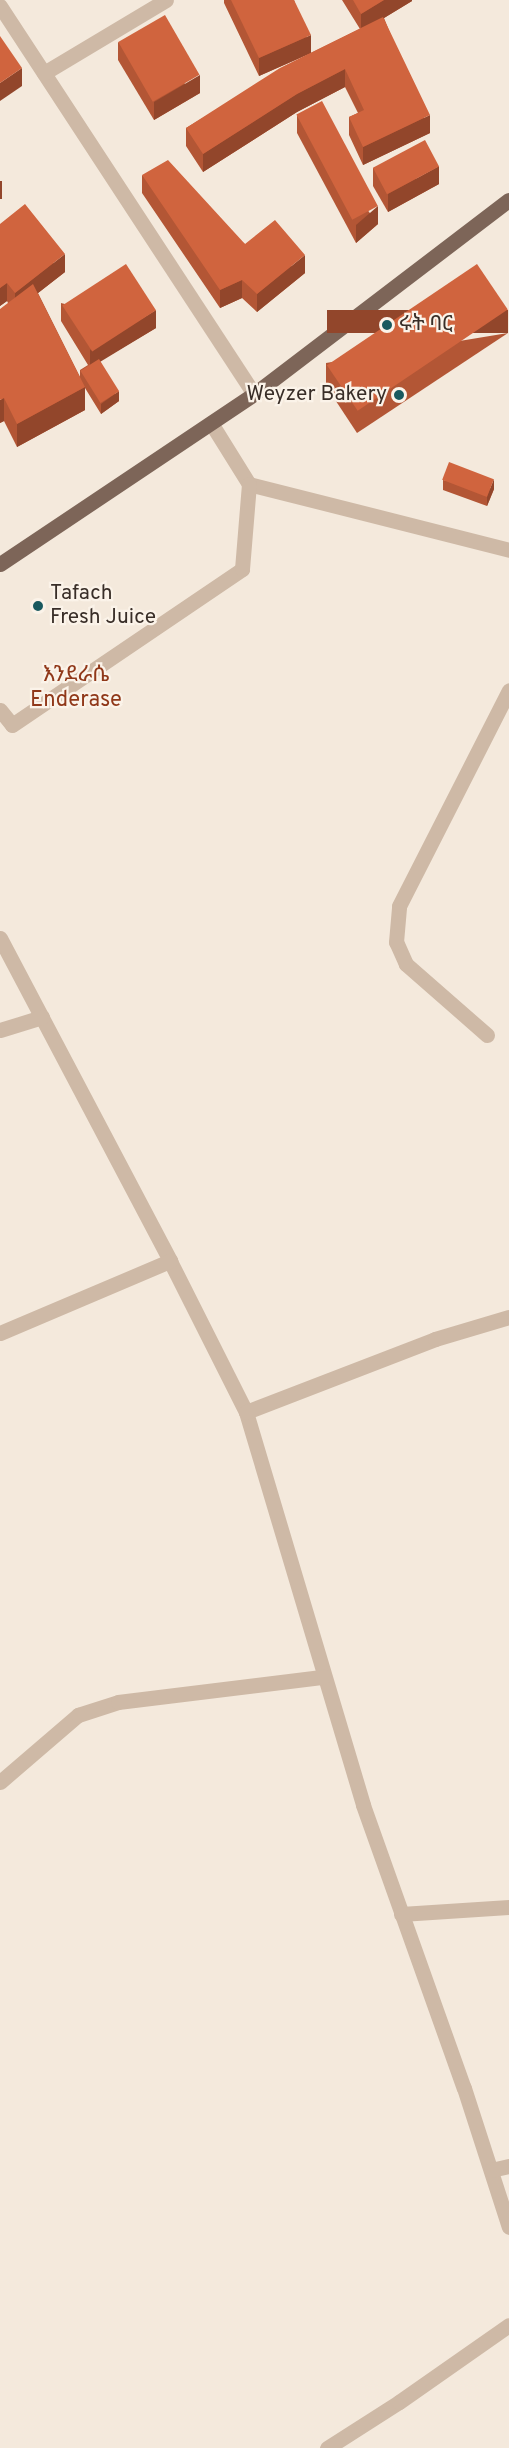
<!DOCTYPE html>
<html>
<head>
<meta charset="utf-8">
<style>
	body { margin:0 }
	#map { position:relative; width:509px; height:2448px; overflow:hidden; background:#f4e9dc; font-family:Overpass,"Noto Sans Ethiopic",sans-serif }
	div>[style] { position:absolute }
	.minor>* { height:15px; margin:-7.5px; padding:0 7.5px; transform-origin:7.5px; border-radius:7.5px; background:#ceb9a6 }
	.major>* { height:15px; margin:-7.5px; padding:0 7.5px; transform-origin:7.5px; border-radius:7.5px; background:#7d6558 }
	.wall>* { inset:0; background:#b35635 }
	.shaded-wall>* { inset:0; background:#92462b; transform-origin:0 0 }
	.building>* { inset:0; background:#d0643e; transform-origin:0 0 }
	.dots>* { width:16px; height:16px; translate:-50% -50%; box-sizing:border-box; border:3px solid #fbf3e9; border-radius:50% }
	span { translate:-50% -50%; white-space:nowrap; text-align:center; line-height:1.15; -webkit-text-stroke:4.5px #fbf3e9; paint-order:stroke }
	.poi-label { font-size:21px; color:#392e28 }
	.left { translate:0 -50%; text-align:left }
	.right { translate:-100% -50%; text-align:right }
	.neighbourhood-label { font-size:22px; color:#903819 }
</style>
</head>
<body>
<div id="map">
	<div class="minor">
		<div style="left:0;top:6px;width:464px;rotate:56.8deg"></div>
		<div style="left:44px;top:73px;width:142px;rotate:-30.9deg"></div>
		<div style="left:211px;top:423px;width:72px;rotate:58.1deg"></div>
		<div style="left:249px;top:484px;width:268px;rotate:14.2deg"></div>
		<div style="left:0;top:710px;width:19px;rotate:51deg"></div>
		<div style="left:12px;top:725px;width:278px;rotate:-34.1deg"></div>
		<div style="left:242px;top:569px;width:85px;rotate:-85.3deg"></div>
		<div style="left:0;top:938px;width:365px;rotate:62.2deg"></div>
		<div style="left:170px;top:1261px;width:169px;rotate:63.3deg"></div>
		<div style="left:246px;top:1412px;width:410px;rotate:73.4deg"></div>
		<div style="left:363px;top:1805px;width:300px;rotate:70.4deg"></div>
		<div style="left:464px;top:2088px;width:146px;rotate:72.1deg"></div>
		<div style="left:0;top:1030px;width:44px;rotate:-17.2deg"></div>
		<div style="left:487px;top:1035px;width:108px;rotate:-138.8deg"></div>
		<div style="left:406px;top:964px;width:24px;rotate:-114deg"></div>
		<div style="left:396px;top:942px;width:36px;rotate:-85deg"></div>
		<div style="left:399px;top:906px;width:242px;rotate:-63deg"></div>
		<div style="left:0;top:1333px;width:185px;rotate:-23deg"></div>
		<div style="left:246px;top:1412px;width:203px;rotate:-21.1deg"></div>
		<div style="left:435px;top:1339px;width:77px;rotate:-16.6deg"></div>
		<div style="left:0;top:1782px;width:103px;rotate:-40.7deg"></div>
		<div style="left:78px;top:1715px;width:42px;rotate:-18deg"></div>
		<div style="left:118px;top:1702px;width:207px;rotate:-7deg"></div>
		<div style="left:401px;top:1914px;width:108px;rotate:-3.7deg"></div>
		<div style="left:491px;top:2170px;width:18px;rotate:-13deg"></div>
		<div style="left:327px;top:2448px;width:85px;rotate:-32.6deg"></div>
		<div style="left:399px;top:2402px;width:134px;rotate:-35deg"></div>
	</div>
	<div class="major">
		<div style="left:0;top:564px;width:306px;rotate:-33.8deg"></div>
		<div style="left:254px;top:394px;width:320px;rotate:-37.3deg"></div>
	</div>
	<div class="wall">
		<div style="clip-path:polygon(224px 0,294px 0,311px 53px,360px 29px,342px 0,412px 0,412px 1px,384px 18px,430px 133px,363px 165px,349px 135px,349px 117px,358px 113px,345px 87px,297px 112px,203px 172px,186px 146px,186px 128px,309px 54px,259px 76px,224px 3px)"></div>
		<div style="clip-path:polygon(118px 42px,200px 93px,154px 120px,118px 60px)"></div>
		<div style="clip-path:polygon(297px 115px,378px 224px,356px 243px,297px 133px)"></div>
		<div style="clip-path:polygon(373px 168px,439px 184px,388px 212px,373px 186px)"></div>
		<div style="clip-path:polygon(142px 175px,245px 244px,305px 273px,257px 312px,242px 298px,220px 308px,142px 193px)"></div>
		<div style="clip-path:polygon(0 224px,65px 272px,38px 293px,80px 377px,80px 370px,88px 365px,61px 321px,61px 303px,156px 328px,100px 361px,119px 401px,101px 414px,85px 388px,85px 410px,17px 447px,4px 421px,0 423px,8px 303px,7px 301px,0 306px)"></div>
		<div style="clip-path:polygon(508px 333px,357px 433px,326px 386px,326px 363px)"></div>
		<div style="clip-path:polygon(443px 480px,494px 489px,487px 506px,443px 490px)"></div>
	</div>
	<div class="shaded-wall">
		<div style="clip-path:polygon(384px 0,412px 0,412px 1px,361px 32px,361px 14px)"></div>
		<div style="clip-path:polygon(311px 35px,311px 53px,259px 76px,259px 58px)"></div>
		<div style="clip-path:polygon(22px 68px,22px 86px,0 101px,0 83px)"></div>
		<div style="clip-path:polygon(345px 69px,345px 87px,297px 112px,203px 172px,203px 154px,297px 94px)"></div>
		<div style="clip-path:polygon(200px 75px,200px 93px,154px 120px,154px 102px)"></div>
		<div style="clip-path:polygon(430px 115px,430px 133px,363px 165px,363px 147px)"></div>
		<div style="clip-path:polygon(439px 166px,439px 184px,388px 212px,388px 194px)"></div>
		<div style="left:2px;top:181px;width:18px;height:2px;rotate:90deg"></div>
		<div style="clip-path:polygon(378px 206px,378px 224px,356px 243px,356px 225px)"></div>
		<div style="clip-path:polygon(65px 254px,65px 272px,15px 311px,15px 293px)"></div>
		<div style="clip-path:polygon(305px 255px,305px 273px,257px 312px,257px 294px)"></div>
		<div style="clip-path:polygon(242px 280px,242px 298px,220px 308px,220px 290px)"></div>
		<div style="clip-path:polygon(7px 283px,7px 301px,0 306px,0 288px)"></div>
		<div style="clip-path:polygon(156px 310px,156px 328px,90px 368px,90px 350px)"></div>
		<div style="left:508px;top:310px;width:23px;height:181px;rotate:90deg"></div>
		<div style="clip-path:polygon(85px 387px,85px 410px,17px 447px,17px 424px)"></div>
		<div style="clip-path:polygon(119px 391px,119px 401px,101px 414px,101px 404px)"></div>
		<div style="clip-path:polygon(4px 398px,4px 421px,0 423px,0 400px)"></div>
		<div style="clip-path:polygon(494px 479px,494px 489px,487px 506px,487px 496px)"></div>
	</div>
	<div class="building">
		<div style="clip-path:polygon(231px 0,294px 0,311px 35px,259px 58px)"></div>
		<div style="clip-path:polygon(353px 0,384px 0,361px 14px)"></div>
		<div style="left:165px;top:15px;width:69px;height:54px;rotate:60deg"></div>
		<div style="clip-path:polygon(383px 17px,430px 115px,363px 147px,349px 117px,364px 110px,345px 69px,297px 94px,203px 154px,186px 128px,280px 68px)"></div>
		<div style="clip-path:polygon(0 36px,22px 68px,0 83px)"></div>
		<div style="left:322px;top:101px;width:119px;height:29px;rotate:62deg"></div>
		<div style="left:425px;top:140px;width:30px;height:59px;rotate:62deg"></div>
		<div style="clip-path:polygon(168px 160px,245px 244px,275px 220px,305px 255px,257px 294px,242px 280px,220px 290px,142px 175px)"></div>
		<div style="clip-path:polygon(25px 204px,65px 254px,15px 293px,7px 283px,0 288px,0 224px)"></div>
		<div style="left:126px;top:264px;width:55px;height:76px;rotate:57deg"></div>
		<div style="left:477px;top:264px;width:55px;height:181px;rotate:56deg"></div>
		<div style="clip-path:polygon(33px 284px,85px 387px,17px 424px,4px 398px,0 400px,0 309px)"></div>
		<div style="left:99px;top:359px;width:38px;height:22px;rotate:58deg"></div>
		<div style="left:449px;top:462px;width:48px;height:19px;rotate:21deg"></div>
	</div>
	<div class="dots">
		<div style="left:387px;top:325px;background:#19595f"></div>
		<div style="left:399px;top:395px;background:#19595f"></div>
		<div style="left:38px;top:606px;background:#19595f"></div>
	</div>
	<div class="poi-label">
		<span class="left" style="left:399px;top:325px">ሩት ባር</span>
		<span class="right" style="left:387px;top:395px">Weyzer Bakery</span>
		<span class="left" style="left:50px;top:606px">Tafach<br>Fresh Juice</span>
	</div>
	<div class="neighbourhood-label">
		<span style="left:76px;top:688px">እንደራሴ<br>Enderase</span>
	</div>
</div>
</body>
</html>
